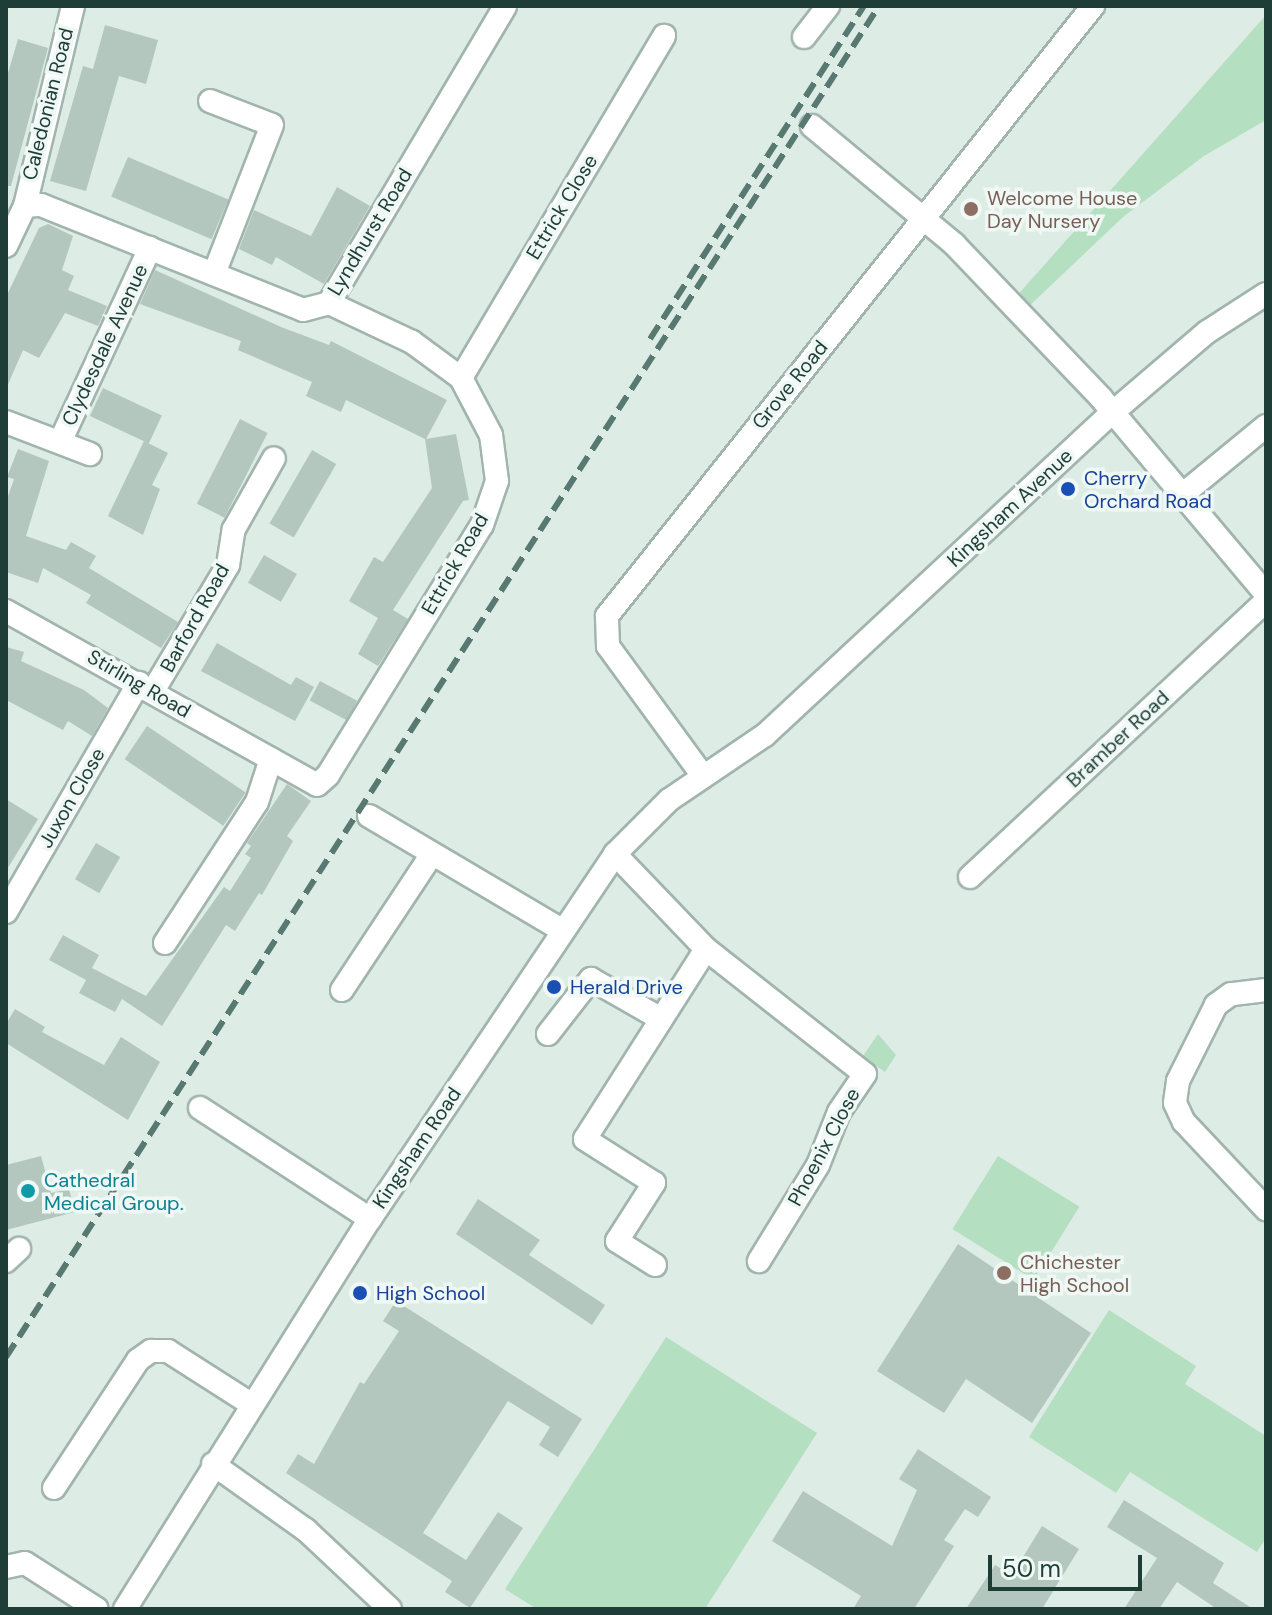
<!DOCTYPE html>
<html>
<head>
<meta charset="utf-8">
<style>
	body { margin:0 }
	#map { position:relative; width:1272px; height:1615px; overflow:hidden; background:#deece6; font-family:"DM Sans",sans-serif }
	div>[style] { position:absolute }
	.green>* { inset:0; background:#b4dfc1; transform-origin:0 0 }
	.building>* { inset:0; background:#b3c7bf; transform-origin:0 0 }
	.roads { filter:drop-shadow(2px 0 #a1b4ae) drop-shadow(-2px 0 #a1b4ae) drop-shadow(0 2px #a1b4ae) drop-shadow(0 -2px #a1b4ae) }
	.minor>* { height:22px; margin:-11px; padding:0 11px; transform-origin:11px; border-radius:11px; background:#fff }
	.rail>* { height:6px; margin-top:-3px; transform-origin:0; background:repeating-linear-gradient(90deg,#587971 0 16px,transparent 0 24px) }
	.dots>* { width:22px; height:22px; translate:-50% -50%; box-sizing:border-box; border:4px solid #eff8f4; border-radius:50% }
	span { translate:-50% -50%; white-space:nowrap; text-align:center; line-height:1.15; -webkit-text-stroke:7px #eff8f4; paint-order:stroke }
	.street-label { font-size:20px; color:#1e3d36 }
	.education-label { font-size:20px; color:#785e54 }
	.left { translate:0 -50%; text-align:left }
	.transit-label { font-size:20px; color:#164399 }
	.culture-label { font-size:20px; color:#0d838f }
	.frame { position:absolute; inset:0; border:8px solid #1e3d36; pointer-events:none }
	.scale { position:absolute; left:988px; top:1555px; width:154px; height:36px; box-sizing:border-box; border:4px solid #1e3d36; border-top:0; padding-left:10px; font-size:24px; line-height:28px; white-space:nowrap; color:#1e3d36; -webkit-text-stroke:6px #eff8f4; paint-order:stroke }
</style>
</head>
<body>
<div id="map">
	<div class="green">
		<div style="clip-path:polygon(1266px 15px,1266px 120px,1204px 156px,1123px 217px,1025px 310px,1015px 298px)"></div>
		<div style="clip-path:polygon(878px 1034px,896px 1055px,885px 1072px,863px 1056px)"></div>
		<div style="left:998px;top:1156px;width:96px;height:86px;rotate:32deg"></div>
		<div style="clip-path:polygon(1109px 1310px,1196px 1366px,1185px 1384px,1266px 1436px,1266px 1538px,1257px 1552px,1130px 1472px,1116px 1493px,1029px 1437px)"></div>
		<div style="clip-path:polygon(666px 1337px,817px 1433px,705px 1609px,537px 1609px,505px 1589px)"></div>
	</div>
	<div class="building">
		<div style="clip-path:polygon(105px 25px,158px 40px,146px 84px,119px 76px,86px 191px,50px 181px,83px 66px,93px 69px)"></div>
		<div style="clip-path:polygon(18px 39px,48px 48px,11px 186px,6px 186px,6px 80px)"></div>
		<div style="left:128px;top:157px;width:109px;height:43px;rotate:23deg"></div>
		<div style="clip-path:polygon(337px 187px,370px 206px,324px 284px,276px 257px,272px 265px,239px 249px,254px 210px,311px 236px)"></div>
		<div style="clip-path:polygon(48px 224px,73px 236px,62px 270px,74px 276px,68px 290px,107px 306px,98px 326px,65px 313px,39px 358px,23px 350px,6px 389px,6px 297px,39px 228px)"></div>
		<div style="clip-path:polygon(155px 270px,281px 327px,329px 345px,331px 341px,447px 400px,426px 439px,456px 434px,469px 500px,463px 501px,393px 610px,408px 619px,378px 666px,358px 654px,378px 618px,349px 601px,374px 557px,383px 562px,432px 488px,425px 439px,346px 400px,341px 412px,306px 396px,312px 382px,238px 350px,241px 341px,140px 304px)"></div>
		<div style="left:103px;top:388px;width:65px;height:31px;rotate:25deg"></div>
		<div style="left:240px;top:419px;width:31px;height:95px;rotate:27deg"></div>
		<div style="clip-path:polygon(144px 441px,168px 453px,152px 485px,160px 489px,143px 535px,108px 516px)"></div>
		<div style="clip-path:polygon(18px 449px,49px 461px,26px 536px,66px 550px,71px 542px,96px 556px,89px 568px,178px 622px,161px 648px,86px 603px,91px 595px,43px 568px,38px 583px,6px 572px,6px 502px,14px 479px,7px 477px)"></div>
		<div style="left:312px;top:450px;width:28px;height:85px;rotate:30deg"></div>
		<div style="left:264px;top:555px;width:38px;height:32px;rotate:30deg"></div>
		<div style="clip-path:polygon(217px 643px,291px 685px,296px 677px,314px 687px,295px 721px,201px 671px)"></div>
		<div style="clip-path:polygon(6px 647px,24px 652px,21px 661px,84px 690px,108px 708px,92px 736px,68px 721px,63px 730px,6px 700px)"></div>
		<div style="left:320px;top:681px;width:42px;height:22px;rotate:28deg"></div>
		<div style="left:147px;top:726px;width:119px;height:40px;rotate:34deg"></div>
		<div style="clip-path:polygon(287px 784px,311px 801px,287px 836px,293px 841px,262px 895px,259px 893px,235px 931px,226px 925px,162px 1026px,122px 999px,115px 1012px,79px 993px,86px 980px,49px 960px,63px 935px,99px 955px,92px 968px,146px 996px,224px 887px,230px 891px,251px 858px,245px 854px,251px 846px,247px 843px)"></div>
		<div style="clip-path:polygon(6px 799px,38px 819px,6px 871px)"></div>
		<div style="left:96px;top:843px;width:28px;height:42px;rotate:30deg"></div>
		<div style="clip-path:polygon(15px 1009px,45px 1027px,42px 1032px,104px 1065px,121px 1037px,160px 1062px,128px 1120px,6px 1043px,6px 1024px)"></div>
		<div style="clip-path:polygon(41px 1156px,51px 1193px,69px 1189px,75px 1212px,6px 1230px,6px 1165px)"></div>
		<div style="clip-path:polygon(478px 1199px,540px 1240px,529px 1255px,605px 1305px,592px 1325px,456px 1234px)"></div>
		<div style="clip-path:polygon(958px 1244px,1091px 1333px,1032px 1423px,966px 1379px,944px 1413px,877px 1371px)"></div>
		<div style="clip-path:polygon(396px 1301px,582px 1419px,558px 1457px,539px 1445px,550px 1427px,508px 1401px,423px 1533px,466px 1560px,498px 1512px,523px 1528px,470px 1608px,445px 1592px,452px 1581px,286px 1473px,298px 1454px,314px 1464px,360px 1382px,364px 1384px,399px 1331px,383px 1321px)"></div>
		<div style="clip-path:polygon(918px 1449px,991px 1497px,978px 1517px,965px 1509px,944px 1540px,954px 1546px,914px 1609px,853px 1609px,861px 1596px,772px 1541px,803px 1491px,892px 1546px,917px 1490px,899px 1479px)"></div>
		<div style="clip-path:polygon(1124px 1500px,1224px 1563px,1213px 1583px,1253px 1609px,1217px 1609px,1177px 1582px,1159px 1609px,1124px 1609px,1157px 1558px,1107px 1527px)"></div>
		<div style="clip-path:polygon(1042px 1526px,1079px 1549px,1042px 1609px,966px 1609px,995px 1565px,1012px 1575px)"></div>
	</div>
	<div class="roads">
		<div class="minor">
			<div style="left:804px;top:37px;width:39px;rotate:-52deg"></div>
			<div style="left:210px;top:101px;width:66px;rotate:21.2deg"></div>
			<div style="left:272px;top:125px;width:160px;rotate:111.3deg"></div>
			<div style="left:812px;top:126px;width:185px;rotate:39.7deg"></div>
			<div style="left:954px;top:244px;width:213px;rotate:46.3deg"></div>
			<div style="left:1101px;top:398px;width:256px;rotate:49.9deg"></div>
			<div style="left:25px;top:206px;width:16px;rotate:-4deg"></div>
			<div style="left:41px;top:205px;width:282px;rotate:21.8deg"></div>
			<div style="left:303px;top:310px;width:27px;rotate:-15deg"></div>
			<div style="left:329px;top:303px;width:345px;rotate:-59.3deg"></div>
			<div style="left:6px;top:246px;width:44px;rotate:-64.6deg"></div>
			<div style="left:25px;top:206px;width:206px;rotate:-76.5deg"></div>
			<div style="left:461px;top:378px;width:398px;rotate:-59.3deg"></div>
			<div style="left:6px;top:422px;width:90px;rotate:20.9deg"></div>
			<div style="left:60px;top:442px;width:214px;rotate:-65.1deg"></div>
			<div style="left:1182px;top:495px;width:109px;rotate:-39.4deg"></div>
			<div style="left:6px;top:611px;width:356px;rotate:29.2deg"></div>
			<div style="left:317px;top:785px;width:15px;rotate:-42deg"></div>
			<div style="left:328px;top:775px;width:294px;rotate:-58.4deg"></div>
			<div style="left:482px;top:525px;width:46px;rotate:-71.2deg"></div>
			<div style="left:497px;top:481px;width:46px;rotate:-97.4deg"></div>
			<div style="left:491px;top:435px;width:64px;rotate:-117.8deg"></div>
			<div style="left:461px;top:378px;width:61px;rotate:-143.7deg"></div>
			<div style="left:412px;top:342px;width:92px;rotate:-154.8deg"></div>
			<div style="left:153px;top:691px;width:147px;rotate:-59.2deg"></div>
			<div style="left:228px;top:565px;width:36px;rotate:-81deg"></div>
			<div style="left:234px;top:529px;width:81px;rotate:-60.6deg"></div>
			<div style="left:703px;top:776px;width:161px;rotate:-126.2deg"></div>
			<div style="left:608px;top:646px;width:30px;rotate:-92deg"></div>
			<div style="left:607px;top:616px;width:780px;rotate:-51.45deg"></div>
			<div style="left:369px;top:816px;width:224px;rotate:30.6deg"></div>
			<div style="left:615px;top:854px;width:132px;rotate:46.2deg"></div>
			<div style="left:706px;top:949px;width:202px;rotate:38.2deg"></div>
			<div style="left:865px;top:1074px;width:46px;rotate:124.4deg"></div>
			<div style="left:839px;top:1112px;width:57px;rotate:111.6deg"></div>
			<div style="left:818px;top:1165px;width:113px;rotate:121.6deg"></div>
			<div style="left:970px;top:877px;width:405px;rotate:-43deg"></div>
			<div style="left:6px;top:912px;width:265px;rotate:-59.9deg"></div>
			<div style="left:165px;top:943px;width:168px;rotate:-56.9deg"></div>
			<div style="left:257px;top:802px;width:45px;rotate:-72deg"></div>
			<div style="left:342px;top:990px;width:163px;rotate:-56.5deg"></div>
			<div style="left:1266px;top:990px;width:35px;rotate:173deg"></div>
			<div style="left:1231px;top:994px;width:19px;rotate:144deg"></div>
			<div style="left:1216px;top:1005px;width:85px;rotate:116.6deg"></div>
			<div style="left:1178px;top:1081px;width:22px;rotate:98deg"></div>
			<div style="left:1175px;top:1103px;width:21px;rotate:65deg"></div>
			<div style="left:1184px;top:1122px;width:120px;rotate:46.7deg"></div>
			<div style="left:548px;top:1034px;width:70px;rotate:-52deg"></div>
			<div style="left:591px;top:979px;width:81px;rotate:29.7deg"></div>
			<div style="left:200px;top:1108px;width:203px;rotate:33.1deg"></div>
			<div style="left:6px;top:1261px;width:18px;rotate:-43deg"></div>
			<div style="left:655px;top:1265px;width:45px;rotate:-147.7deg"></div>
			<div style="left:617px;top:1241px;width:69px;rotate:-57.5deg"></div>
			<div style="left:654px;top:1183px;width:82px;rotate:-147.5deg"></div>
			<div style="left:585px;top:1139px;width:225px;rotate:-57.5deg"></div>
			<div style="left:213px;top:1464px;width:114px;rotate:35.4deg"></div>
			<div style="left:306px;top:1530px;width:115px;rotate:43.2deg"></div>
			<div style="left:54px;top:1488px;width:153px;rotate:-56.7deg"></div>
			<div style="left:138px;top:1360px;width:16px;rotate:-35deg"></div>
			<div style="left:151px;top:1351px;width:17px"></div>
			<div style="left:168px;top:1351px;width:98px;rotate:32.6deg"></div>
			<div style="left:6px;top:1567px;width:19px;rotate:-12deg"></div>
			<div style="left:25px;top:1563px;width:85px;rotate:32.6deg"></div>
			<div style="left:125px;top:1609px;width:461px;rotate:-57.9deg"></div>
			<div style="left:370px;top:1219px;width:440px;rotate:-56.1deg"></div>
			<div style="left:615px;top:854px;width:76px;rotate:-45deg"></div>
			<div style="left:669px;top:800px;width:116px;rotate:-34.1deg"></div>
			<div style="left:765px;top:735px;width:473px;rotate:-42.9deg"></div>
			<div style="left:1112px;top:413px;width:125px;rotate:-40.5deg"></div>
			<div style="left:1207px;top:332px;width:70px;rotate:-32.8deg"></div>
		</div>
	</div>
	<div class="rail">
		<div style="left:650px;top:339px;width:396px;rotate:-57.3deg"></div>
		<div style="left:6px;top:1357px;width:1609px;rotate:-57.13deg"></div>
	</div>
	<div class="dots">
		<div style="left:971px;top:209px;background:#8d6e63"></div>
		<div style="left:1068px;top:489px;background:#1a4fb4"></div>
		<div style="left:554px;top:987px;background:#1a4fb4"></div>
		<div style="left:28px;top:1191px;background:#0f9aa8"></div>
		<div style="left:1004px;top:1273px;background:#8d6e63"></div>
		<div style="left:360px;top:1293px;background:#1a4fb4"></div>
	</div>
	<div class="street-label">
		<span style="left:48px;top:104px;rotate:-76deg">Caledonian Road</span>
		<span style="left:562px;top:207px;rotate:-59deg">Ettrick Close</span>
		<span style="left:370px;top:232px;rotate:-59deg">Lyndhurst Road</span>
		<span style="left:105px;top:345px;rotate:-65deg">Clydesdale Avenue</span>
		<span style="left:790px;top:385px;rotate:-51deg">Grove Road</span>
		<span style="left:1010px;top:508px;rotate:-43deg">Kingsham Avenue</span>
		<span style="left:455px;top:564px;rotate:-60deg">Ettrick Road</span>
		<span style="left:195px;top:618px;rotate:-61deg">Barford Road</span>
		<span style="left:139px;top:684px;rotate:30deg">Stirling Road</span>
		<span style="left:1118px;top:739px;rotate:-43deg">Bramber Road</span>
		<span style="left:72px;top:798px;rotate:-60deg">Juxon Close</span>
		<span style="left:824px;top:1147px;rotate:-62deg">Phoenix Close</span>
		<span style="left:417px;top:1148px;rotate:-56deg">Kingsham Road</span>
	</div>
	<div class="education-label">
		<span class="left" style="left:987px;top:210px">Welcome House<br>Day Nursery</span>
		<span class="left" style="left:1020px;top:1274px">Chichester<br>High School</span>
	</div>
	<div class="transit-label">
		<span class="left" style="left:1084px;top:490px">Cherry<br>Orchard Road</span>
		<span class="left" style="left:570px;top:987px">Herald Drive</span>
		<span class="left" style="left:376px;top:1293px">High School</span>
	</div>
	<div class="culture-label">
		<span class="left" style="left:44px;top:1192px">Cathedral<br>Medical Group.</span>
	</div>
	<div class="frame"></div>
	<div class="scale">50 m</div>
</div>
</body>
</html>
